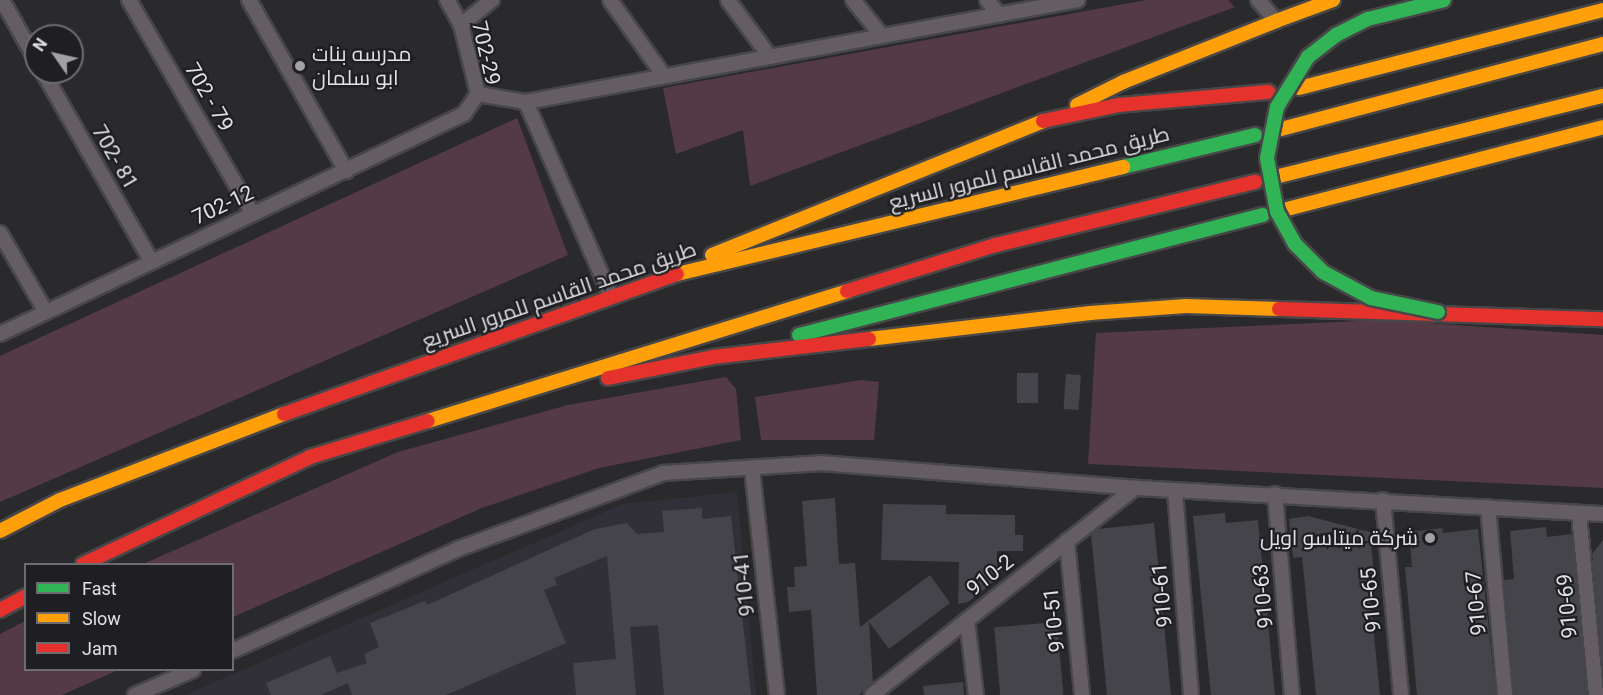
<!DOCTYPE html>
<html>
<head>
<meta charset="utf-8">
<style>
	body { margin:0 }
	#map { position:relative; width:1603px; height:695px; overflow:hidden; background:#2a292b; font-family:Roboto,Cairo,sans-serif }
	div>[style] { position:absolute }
	.built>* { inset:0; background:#313038 }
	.green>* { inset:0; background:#543a45 }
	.building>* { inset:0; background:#44444a; transform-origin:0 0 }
	.roads { filter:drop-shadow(2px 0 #474648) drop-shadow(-2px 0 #474648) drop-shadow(0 2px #474648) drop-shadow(0 -2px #474648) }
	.street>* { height:14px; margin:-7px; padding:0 7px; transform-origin:7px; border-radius:7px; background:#645d64 }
	.fast>* { height:14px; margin:-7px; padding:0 7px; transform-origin:7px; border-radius:7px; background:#30b455 }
	.slow>* { height:14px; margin:-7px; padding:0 7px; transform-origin:7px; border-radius:7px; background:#ff9f0a }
	.jam>* { height:14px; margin:-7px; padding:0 7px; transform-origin:7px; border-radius:7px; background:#e5322d }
	.bridges { filter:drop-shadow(2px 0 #474648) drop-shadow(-2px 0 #474648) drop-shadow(0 2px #474648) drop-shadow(0 -2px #474648) }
	.fast-bridge>* { height:14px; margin:-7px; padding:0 7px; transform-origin:7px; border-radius:7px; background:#30b455 }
	.dots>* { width:16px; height:16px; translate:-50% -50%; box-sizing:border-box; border:3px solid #1f1e22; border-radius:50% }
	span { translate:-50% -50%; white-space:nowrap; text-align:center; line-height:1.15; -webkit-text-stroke:4.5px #1f1e22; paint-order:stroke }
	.street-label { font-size:21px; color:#e1e0e3 }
	.poi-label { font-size:21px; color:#e1e0e3 }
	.left { translate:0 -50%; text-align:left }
	.right { translate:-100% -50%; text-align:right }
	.legend { position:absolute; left:24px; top:563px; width:210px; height:108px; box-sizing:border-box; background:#1f1e22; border:2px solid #6d6c6f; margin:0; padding:8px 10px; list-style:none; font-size:18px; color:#e1e0e3 }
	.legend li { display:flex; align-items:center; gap:12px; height:30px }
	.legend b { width:30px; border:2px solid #6d6c6f }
	.north { position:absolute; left:24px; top:24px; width:60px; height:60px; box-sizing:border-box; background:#1f1e22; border:2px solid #6d6c6f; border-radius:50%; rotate:304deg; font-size:16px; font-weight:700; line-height:24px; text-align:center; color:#e1e0e3 }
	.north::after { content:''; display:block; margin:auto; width:21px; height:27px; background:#a1a0a3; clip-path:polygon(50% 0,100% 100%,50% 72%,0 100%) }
</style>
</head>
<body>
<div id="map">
	<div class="built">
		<div style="clip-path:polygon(737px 492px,756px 695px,185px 695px,623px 504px)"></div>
	</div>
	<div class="green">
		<div style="clip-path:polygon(1146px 0,1228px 0,1235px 7px,750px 186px,743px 130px,676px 154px,663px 88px)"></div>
		<div style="clip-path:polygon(517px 118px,568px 255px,0 502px,0 356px)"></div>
		<div style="clip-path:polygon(1382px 320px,1603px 335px,1603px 488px,1088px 464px,1096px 333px)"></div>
		<div style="clip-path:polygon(726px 377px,736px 389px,741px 440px,599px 468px,482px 508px,233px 617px,232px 564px,143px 564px,398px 452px,568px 405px)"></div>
		<div style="clip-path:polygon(861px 380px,879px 382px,874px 440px,761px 440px,755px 397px)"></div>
		<div style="clip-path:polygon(25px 621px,26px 670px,118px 670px,62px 695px,0 695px,0 634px)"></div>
	</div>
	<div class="building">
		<div style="left:1038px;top:373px;width:30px;height:21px;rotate:90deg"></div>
		<div style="left:1066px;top:374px;width:15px;height:35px;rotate:4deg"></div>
		<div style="clip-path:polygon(835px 498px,839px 564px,855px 563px,860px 627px,930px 575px,950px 603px,889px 649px,869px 622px,873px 683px,859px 695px,817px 695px,811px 610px,789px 612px,787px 587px,795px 587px,794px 567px,807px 566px,802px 501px)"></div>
		<div style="clip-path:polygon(883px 504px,946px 505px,946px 514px,1015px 515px,1015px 535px,1023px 535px,1023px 551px,997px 551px,997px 579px,968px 602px,958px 604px,959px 562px,881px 560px)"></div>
		<div style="clip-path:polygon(702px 508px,702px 519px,731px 516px,751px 695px,664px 695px,658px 625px,630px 627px,636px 695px,576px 695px,573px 663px,616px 659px,607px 556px,554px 578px,557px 585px,544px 590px,566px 643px,446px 695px,352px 695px,348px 683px,321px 695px,271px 695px,266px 683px,330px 656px,337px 673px,367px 663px,364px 654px,379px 647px,370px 623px,425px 601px,427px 605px,595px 529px,627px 523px,637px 534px,664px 532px,662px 511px)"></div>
		<div style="clip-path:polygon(1225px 513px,1226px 523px,1258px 520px,1275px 695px,1211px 695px,1193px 516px)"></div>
		<div style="clip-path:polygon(1308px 516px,1370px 532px,1374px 575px,1368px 575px,1380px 695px,1316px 695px,1302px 557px,1293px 558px,1289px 519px)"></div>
		<div style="clip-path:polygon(1154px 523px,1171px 695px,1107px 695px,1091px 534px,1098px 529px)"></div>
		<div style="clip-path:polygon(1546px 527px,1547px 537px,1572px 534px,1587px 695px,1514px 695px,1504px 580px,1514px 579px,1510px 531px)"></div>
		<div style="clip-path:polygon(1442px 528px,1443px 533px,1478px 529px,1496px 695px,1417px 695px,1405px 567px,1412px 567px,1409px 532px)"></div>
		<div style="clip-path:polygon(1603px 540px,1603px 673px,1592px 554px)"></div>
		<div style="left:1057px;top:622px;width:73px;height:63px;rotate:85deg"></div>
		<div style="clip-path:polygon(963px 682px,964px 695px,924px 695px,923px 686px)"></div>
	</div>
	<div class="roads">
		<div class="street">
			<div style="left:2px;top:0;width:69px;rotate:60.5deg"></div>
			<div style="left:129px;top:0;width:247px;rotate:59.9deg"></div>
			<div style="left:249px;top:0;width:197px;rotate:60.4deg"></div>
			<div style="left:610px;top:0;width:93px;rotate:54.6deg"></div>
			<div style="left:728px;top:0;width:71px;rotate:53.6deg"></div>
			<div style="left:853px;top:0;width:46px;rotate:51.1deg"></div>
			<div style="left:987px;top:0;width:19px;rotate:51deg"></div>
			<div style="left:1258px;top:0;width:28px;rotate:49deg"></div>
			<div style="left:461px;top:25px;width:40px;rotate:-39deg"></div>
			<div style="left:43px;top:72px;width:219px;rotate:60.2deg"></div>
			<div style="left:478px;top:94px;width:49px;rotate:9.5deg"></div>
			<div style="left:526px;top:102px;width:561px;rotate:-10.47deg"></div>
			<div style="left:526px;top:102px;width:213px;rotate:66.4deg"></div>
			<div style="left:0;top:233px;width:91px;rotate:59.8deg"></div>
			<div style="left:0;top:334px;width:514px;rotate:-25.37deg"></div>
			<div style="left:464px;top:114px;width:24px;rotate:-55deg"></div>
			<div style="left:478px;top:94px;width:71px;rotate:-103.8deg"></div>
			<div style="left:461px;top:25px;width:29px;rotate:-119deg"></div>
			<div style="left:752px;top:469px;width:227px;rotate:83.7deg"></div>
			<div style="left:1175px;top:491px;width:205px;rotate:85.5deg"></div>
			<div style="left:1275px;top:494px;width:202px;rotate:85.2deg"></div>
			<div style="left:1383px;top:500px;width:196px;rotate:84.7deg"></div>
			<div style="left:1488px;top:507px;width:189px;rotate:84.8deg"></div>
			<div style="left:1579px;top:514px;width:182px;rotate:84.6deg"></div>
			<div style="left:1067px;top:541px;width:155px;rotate:84.4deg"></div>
			<div style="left:967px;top:620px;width:76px;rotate:83.2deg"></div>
			<div style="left:232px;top:651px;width:248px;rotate:-24.3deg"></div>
			<div style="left:458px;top:549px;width:219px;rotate:-20.3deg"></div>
			<div style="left:663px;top:473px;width:157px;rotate:-3.6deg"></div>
			<div style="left:820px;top:463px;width:316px;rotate:4.5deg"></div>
			<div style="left:1135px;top:488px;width:469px;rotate:3.2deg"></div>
			<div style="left:135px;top:695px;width:63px;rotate:-23.3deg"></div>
			<div style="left:872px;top:695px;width:335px;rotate:-38.2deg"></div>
		</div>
		<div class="fast">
			<div style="left:1123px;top:167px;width:136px;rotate:-13.6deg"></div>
			<div style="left:799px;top:335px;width:479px;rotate:-14.5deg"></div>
		</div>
		<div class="slow">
			<div style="left:1276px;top:21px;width:61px;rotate:-20.2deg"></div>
			<div style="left:1299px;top:88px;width:314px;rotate:-14.4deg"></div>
			<div style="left:1077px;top:105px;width:51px;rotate:-26.6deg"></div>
			<div style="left:1123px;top:82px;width:165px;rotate:-21.7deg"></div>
			<div style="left:1281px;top:129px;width:333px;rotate:-14.8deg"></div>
			<div style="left:1279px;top:176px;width:334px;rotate:-13.9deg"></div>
			<div style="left:1287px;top:209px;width:326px;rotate:-14.5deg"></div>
			<div style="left:712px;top:255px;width:357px;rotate:-22deg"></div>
			<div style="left:677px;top:274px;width:459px;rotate:-13.5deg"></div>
			<div style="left:869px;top:339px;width:223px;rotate:-6.7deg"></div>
			<div style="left:1090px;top:313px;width:96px;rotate:-4.2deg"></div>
			<div style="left:1186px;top:306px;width:93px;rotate:1.8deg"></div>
			<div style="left:428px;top:421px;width:439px;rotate:-17.2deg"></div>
			<div style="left:0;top:531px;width:68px;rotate:-27.3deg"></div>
			<div style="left:60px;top:500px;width:240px;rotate:-21deg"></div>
		</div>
		<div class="jam">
			<div style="left:1043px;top:121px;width:78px;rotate:-11.9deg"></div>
			<div style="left:1119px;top:105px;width:150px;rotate:-5deg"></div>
			<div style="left:847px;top:291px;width:156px;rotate:-17.2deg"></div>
			<div style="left:996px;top:245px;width:267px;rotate:-13.7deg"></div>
			<div style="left:1279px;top:309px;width:324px;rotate:1.8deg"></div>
			<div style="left:608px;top:378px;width:107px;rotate:-11.3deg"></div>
			<div style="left:713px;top:357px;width:157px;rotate:-6.6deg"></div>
			<div style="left:284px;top:414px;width:417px;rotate:-19.6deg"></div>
			<div style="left:83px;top:564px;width:251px;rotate:-25.2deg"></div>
			<div style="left:310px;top:457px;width:123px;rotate:-17deg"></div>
			<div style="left:0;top:610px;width:30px;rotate:-28deg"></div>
		</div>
	</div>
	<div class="bridges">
		<div class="fast-bridge">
			<div style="left:1438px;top:312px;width:68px;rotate:-168.2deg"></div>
			<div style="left:1371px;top:298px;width:55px;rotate:-151.6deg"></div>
			<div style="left:1323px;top:272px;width:40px;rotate:-135deg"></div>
			<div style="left:1295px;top:244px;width:37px;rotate:-119deg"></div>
			<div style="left:1277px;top:212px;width:55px;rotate:-100.5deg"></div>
			<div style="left:1267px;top:158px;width:52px;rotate:-78.9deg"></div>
			<div style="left:1277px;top:107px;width:59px;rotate:-58.2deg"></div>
			<div style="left:1308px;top:57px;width:36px;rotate:-38deg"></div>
			<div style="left:1336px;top:35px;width:36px;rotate:-27deg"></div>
			<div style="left:1368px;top:19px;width:78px;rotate:-14deg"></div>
		</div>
	</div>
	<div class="dots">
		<div style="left:300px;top:66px;background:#a1a0a3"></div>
		<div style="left:1430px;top:538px;background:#a1a0a3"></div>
	</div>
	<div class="street-label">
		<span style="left:486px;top:53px;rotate:77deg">702-29</span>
		<span style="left:209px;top:97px;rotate:60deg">702 - 79</span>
		<span style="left:115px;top:157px;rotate:60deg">702- 81</span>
		<span style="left:1029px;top:168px;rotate:-14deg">طريق محمد القاسم للمرور السريع</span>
		<span style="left:223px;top:205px;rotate:-25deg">702-12</span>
		<span style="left:559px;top:295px;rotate:-19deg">طريق محمد القاسم للمرور السريع</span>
		<span style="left:990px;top:575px;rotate:-38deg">910-2</span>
		<span style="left:744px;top:584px;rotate:-96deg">910-41</span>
		<span style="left:1162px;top:595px;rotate:-95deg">910-61</span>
		<span style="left:1263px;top:596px;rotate:-95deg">910-63</span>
		<span style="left:1371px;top:600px;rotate:-95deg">910-65</span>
		<span style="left:1476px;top:603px;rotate:-95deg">910-67</span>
		<span style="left:1567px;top:606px;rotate:-95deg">910-69</span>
		<span style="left:1054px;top:620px;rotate:-96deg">910-51</span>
	</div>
	<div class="poi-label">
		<span class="left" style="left:312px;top:66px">مدرسه بنات<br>ابو سلمان</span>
		<span class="right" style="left:1418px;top:538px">شركة ميتاسو اويل</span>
	</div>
	<ul class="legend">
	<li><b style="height:8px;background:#30b455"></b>Fast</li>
	<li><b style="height:8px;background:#ff9f0a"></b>Slow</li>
	<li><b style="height:8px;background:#e5322d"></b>Jam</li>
	</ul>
	<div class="north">N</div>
</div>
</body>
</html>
